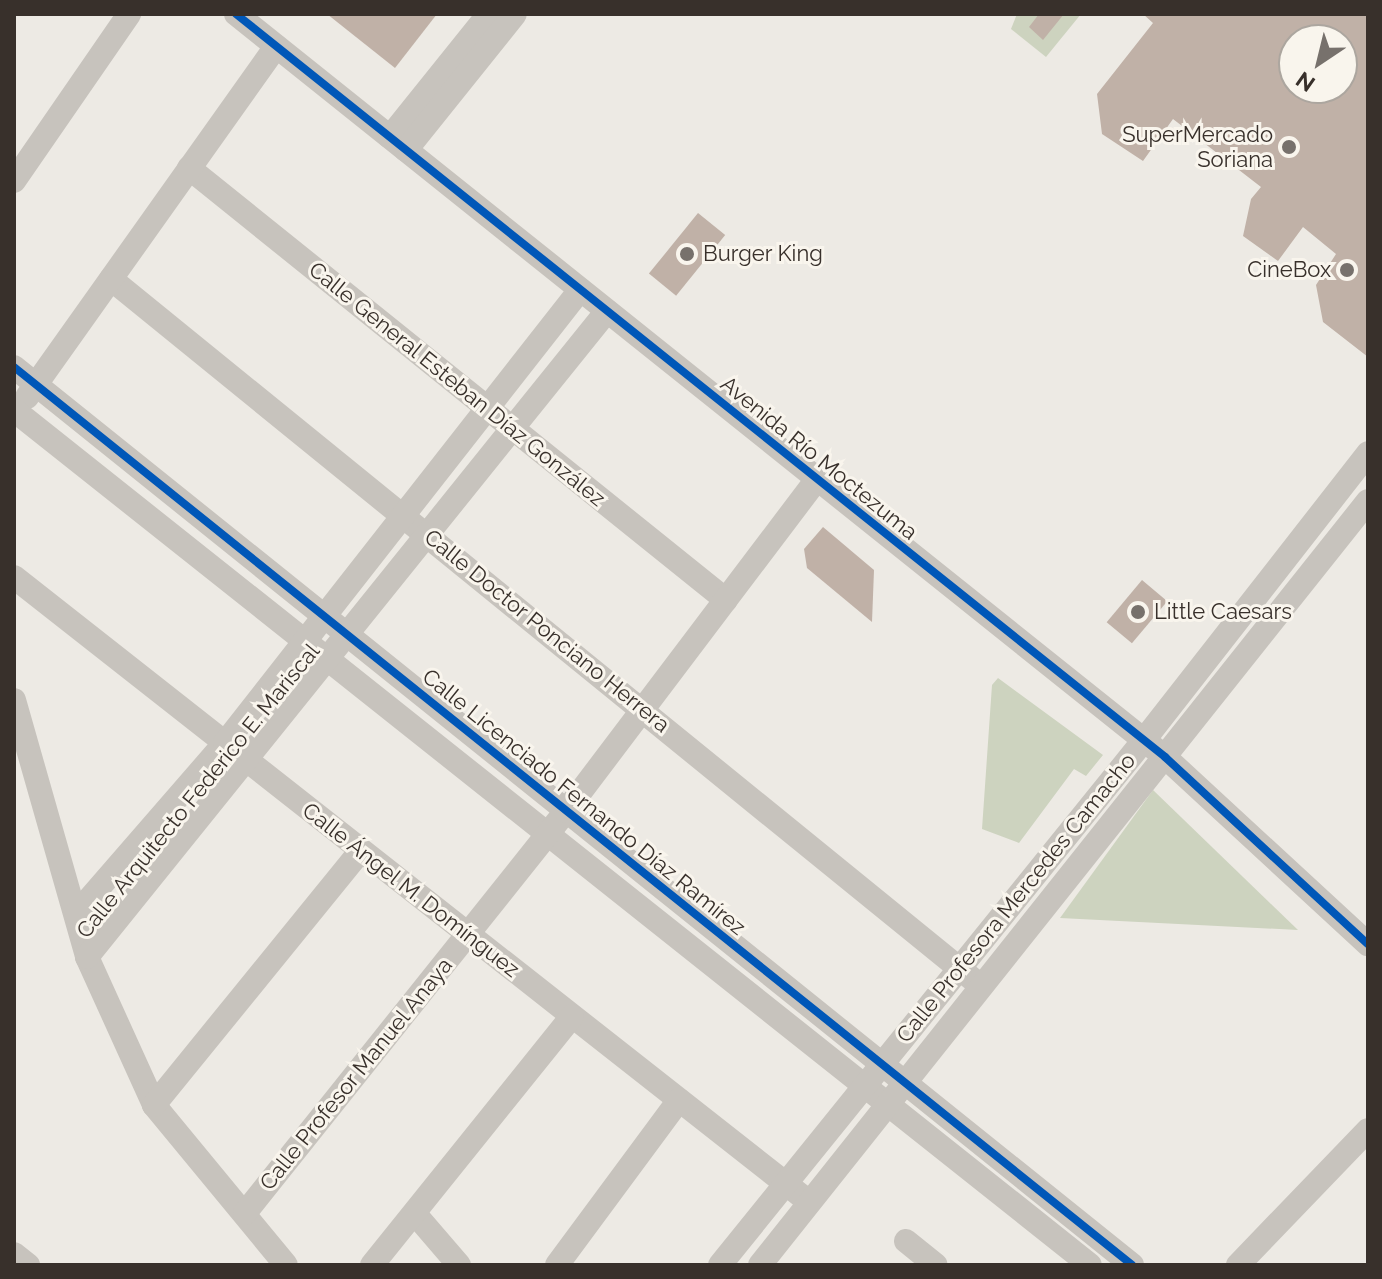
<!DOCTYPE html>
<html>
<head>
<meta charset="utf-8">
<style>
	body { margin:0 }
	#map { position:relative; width:1382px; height:1279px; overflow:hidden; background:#edeae4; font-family:Raleway,sans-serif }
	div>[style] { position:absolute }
	.green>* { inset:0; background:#cdd3bf }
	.building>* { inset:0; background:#c0b1a7; transform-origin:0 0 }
	.minor>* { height:24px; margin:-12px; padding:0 12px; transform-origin:12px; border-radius:12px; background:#c7c3bd }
	.cycleway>* { height:8px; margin:-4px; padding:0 4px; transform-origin:4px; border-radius:4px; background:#0057b8 }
	.dots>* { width:22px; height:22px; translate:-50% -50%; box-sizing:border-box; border:4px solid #f9f5ed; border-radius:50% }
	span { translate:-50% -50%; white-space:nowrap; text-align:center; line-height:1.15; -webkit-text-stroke:6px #f9f5ed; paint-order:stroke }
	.poi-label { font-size:22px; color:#38302b }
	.right { translate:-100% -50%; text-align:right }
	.left { translate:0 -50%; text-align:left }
	.street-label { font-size:22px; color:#38302b }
	.frame { position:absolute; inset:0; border:16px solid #38302b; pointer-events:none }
	.north { position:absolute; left:1278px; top:24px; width:80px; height:80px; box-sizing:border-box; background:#f9f5ed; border:2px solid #aca69f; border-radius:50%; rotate:215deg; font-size:22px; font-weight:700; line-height:32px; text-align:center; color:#38302b }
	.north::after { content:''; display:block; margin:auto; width:28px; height:36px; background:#77716c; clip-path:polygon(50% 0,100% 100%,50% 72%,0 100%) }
</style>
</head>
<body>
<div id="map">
	<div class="green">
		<div style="clip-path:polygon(1017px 14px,1081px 14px,1046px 57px,1011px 29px)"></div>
		<div style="clip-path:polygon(998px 678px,1103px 755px,1086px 776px,1074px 769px,1019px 843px,982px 829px,992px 685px)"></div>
		<div style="clip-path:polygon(1153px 790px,1298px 930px,1060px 918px)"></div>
	</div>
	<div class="building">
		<div style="clip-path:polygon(327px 14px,437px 14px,395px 68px)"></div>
		<div style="clip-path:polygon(1039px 14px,1064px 14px,1043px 40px,1029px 27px)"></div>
		<div style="clip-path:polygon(evenodd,1143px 14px,1368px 14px,1368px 357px,1323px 322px,1316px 285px,1336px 254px,1303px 227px,1278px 261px,1243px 236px,1251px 199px,1261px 187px,1173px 119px,1143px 161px,1102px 134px,1097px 94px,1153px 23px,1143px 14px,1294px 40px,1342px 40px,1342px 88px,1294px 88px,1294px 40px)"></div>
		<div style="left:698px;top:213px;width:35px;height:78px;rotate:39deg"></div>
		<div style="clip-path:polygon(823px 527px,874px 570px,872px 622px,807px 568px,804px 549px)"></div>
		<div style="left:1142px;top:580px;width:33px;height:55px;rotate:40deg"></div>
	</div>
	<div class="minor">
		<div style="left:236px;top:14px;width:1190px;rotate:38.65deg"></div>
		<div style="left:1165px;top:757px;width:276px;rotate:42.7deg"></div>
		<div style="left:390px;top:137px;width:158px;rotate:-51.2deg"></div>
		<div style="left:406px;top:150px;width:174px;rotate:-51.3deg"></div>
		<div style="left:189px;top:168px;width:689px;rotate:38.82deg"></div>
		<div style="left:14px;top:181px;width:203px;rotate:-55.4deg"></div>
		<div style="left:111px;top:279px;width:1121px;rotate:39.1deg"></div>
		<div style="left:14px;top:367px;width:1434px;rotate:38.77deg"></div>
		<div style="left:27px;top:397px;width:430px;rotate:-54.6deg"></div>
		<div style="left:14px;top:410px;width:1374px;rotate:38.47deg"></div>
		<div style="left:14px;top:577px;width:1011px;rotate:38.17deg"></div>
		<div style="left:14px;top:700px;width:267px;rotate:74.1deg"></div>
		<div style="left:87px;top:957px;width:162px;rotate:65.6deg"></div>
		<div style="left:154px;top:1105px;width:207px;rotate:50.5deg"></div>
		<div style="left:77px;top:913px;width:225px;rotate:-49deg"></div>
		<div style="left:225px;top:743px;width:576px;rotate:-51.92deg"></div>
		<div style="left:87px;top:957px;width:829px;rotate:-51.17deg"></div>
		<div style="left:154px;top:1105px;width:328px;rotate:-50.9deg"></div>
		<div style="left:245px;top:1213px;width:514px;rotate:-51.39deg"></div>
		<div style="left:566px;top:811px;width:416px;rotate:-52.9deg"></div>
		<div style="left:416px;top:1215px;width:66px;rotate:49.3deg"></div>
		<div style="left:906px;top:1241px;width:38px;rotate:39deg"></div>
		<div style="left:14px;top:1254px;width:18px;rotate:38deg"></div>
		<div style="left:372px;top:1265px;width:319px;rotate:-51.2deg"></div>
		<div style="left:557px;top:1265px;width:205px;rotate:-53.5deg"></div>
		<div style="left:720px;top:1265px;width:675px;rotate:-51.07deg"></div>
		<div style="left:1144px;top:740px;width:364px;rotate:-52deg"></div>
		<div style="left:760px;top:1265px;width:976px;rotate:-51.49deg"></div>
		<div style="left:1238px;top:1265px;width:187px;rotate:-46.1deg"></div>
	</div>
	<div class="cycleway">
		<div style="left:236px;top:14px;width:1190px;rotate:38.65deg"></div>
		<div style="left:1165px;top:757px;width:276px;rotate:42.7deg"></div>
		<div style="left:14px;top:367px;width:1434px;rotate:38.77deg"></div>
	</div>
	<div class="dots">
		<div style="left:1289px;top:147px;background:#77716c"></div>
		<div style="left:687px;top:254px;background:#77716c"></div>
		<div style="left:1347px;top:270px;background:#77716c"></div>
		<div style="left:1138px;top:612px;background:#77716c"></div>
	</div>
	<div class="poi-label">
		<span class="right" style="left:1273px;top:147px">SuperMercado<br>Soriana</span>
		<span class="left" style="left:703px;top:254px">Burger King</span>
		<span class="right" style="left:1331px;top:270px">CineBox</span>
		<span class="left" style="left:1154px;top:612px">Little Caesars</span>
	</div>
	<div class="street-label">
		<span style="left:457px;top:384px;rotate:39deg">Calle General Esteban Díaz González</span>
		<span style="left:819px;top:458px;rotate:39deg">Avenida Río Moctezuma</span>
		<span style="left:547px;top:631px;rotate:39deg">Calle Doctor Ponciano Herrera</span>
		<span style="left:198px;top:791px;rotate:-51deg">Calle Arquitecto Federico E. Mariscal</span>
		<span style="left:584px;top:802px;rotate:39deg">Calle Licenciado Fernando Díaz Ramírez</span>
		<span style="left:411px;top:890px;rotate:38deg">Calle Ángel M. Domínguez</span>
		<span style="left:1016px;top:898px;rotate:-51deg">Calle Profesora Mercedes Camacho</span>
		<span style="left:356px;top:1074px;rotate:-51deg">Calle Profesor Manuel Anaya</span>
	</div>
	<div class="frame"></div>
	<div class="north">N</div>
</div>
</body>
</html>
